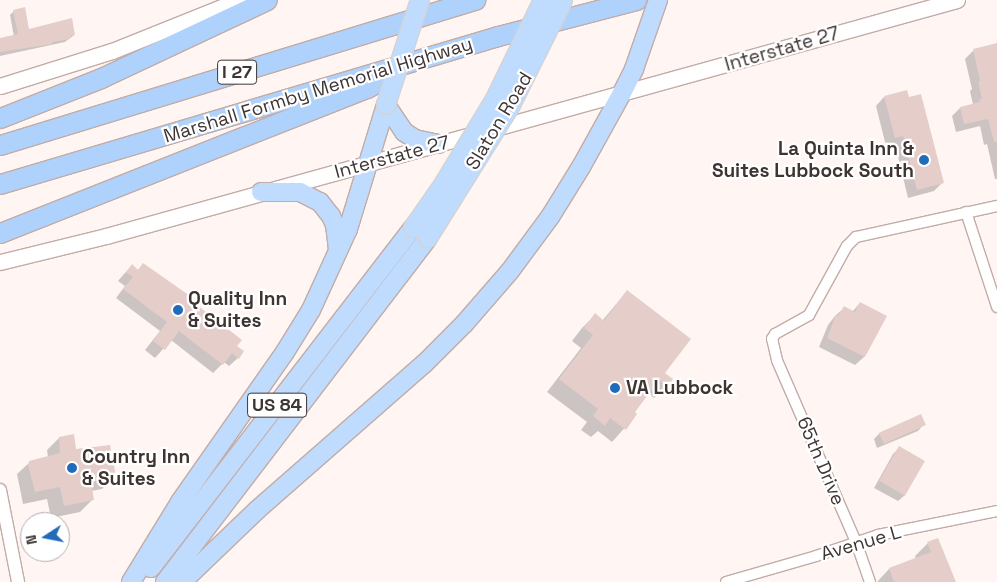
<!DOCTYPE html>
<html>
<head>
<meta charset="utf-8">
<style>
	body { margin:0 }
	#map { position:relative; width:997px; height:582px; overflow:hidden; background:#fff5f3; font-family:"Space Grotesk",sans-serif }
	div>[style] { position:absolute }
	.shadow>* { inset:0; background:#0003 }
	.building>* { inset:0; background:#e5cec9; transform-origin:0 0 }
	.roads { filter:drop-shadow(1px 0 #c2aca7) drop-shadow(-1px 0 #c2aca7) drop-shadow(0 1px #c2aca7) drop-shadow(0 -1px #c2aca7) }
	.minor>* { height:10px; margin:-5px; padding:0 5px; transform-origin:5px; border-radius:5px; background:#fff }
	.tertiary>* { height:12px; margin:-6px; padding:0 6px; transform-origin:6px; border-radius:6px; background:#fff }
	.secondary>* { height:15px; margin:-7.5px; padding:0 7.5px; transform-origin:7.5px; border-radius:7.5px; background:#fff }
	.trunk>* { height:18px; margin:-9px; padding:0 9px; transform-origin:9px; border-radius:9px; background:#bfdbfe }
	.motorway>* { height:19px; margin:-9.5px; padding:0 9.5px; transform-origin:9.5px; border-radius:9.5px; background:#afd2fd }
	.bridges { filter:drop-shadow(1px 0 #d5d3d2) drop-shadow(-1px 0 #d5d3d2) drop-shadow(0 1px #d5d3d2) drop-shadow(0 -1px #d5d3d2) }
	.trunk-bridge>* { height:18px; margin:-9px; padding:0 9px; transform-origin:9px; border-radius:9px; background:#bfdbfe }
	.dots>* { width:14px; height:14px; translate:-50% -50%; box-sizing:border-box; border:2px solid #fff; border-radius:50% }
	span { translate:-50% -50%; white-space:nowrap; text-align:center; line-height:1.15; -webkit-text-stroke:4.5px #fff; paint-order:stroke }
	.shield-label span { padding:1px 4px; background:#fff; border:1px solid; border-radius:4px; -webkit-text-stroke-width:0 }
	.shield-label { font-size:18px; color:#3e3533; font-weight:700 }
	.street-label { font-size:19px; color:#3e3533 }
	.poi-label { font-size:19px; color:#3e3533; font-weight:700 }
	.right { translate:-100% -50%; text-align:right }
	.left { translate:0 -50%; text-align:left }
	.north { position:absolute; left:20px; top:512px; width:50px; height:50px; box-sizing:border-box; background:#fff; border:1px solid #b2aead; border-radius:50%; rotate:259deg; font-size:14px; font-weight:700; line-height:20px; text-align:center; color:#3e3533 }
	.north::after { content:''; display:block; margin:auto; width:18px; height:22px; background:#216bbb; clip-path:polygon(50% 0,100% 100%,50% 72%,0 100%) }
</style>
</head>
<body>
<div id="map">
	<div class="shadow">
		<div style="clip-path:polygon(14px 11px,28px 30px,74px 35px,65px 42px,0 56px,0 39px,14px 37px,10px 15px)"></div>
		<div style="clip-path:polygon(997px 45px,997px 179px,995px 179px,987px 144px,984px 145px,980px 126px,956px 132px,952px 116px,960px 108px,973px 105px,970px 91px,972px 89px,965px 59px,973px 51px)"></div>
		<div style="clip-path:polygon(884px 97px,943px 182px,934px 191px,908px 198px,895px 144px,886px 146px,876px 106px)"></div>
		<div style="clip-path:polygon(143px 265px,187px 298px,236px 346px,238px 358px,229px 366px,224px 362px,213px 373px,171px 340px,155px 358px,145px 350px,160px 331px,116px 298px,125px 286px,118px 281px,123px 275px,132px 266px,138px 270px)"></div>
		<div style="clip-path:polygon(627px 291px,663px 373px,671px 380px,654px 398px,647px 393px,633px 412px,636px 415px,612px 442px,598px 431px,591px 437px,581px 430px,587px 422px,547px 392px,581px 348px,572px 341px,582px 328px,595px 315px,602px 321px)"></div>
		<div style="clip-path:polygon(860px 303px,885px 317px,864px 357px,855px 365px,819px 347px,828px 325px,835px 316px,844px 308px,852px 312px)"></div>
		<div style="clip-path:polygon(924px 424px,918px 431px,877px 448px,874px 439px,880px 433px)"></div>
		<div style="clip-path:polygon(59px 438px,115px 476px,102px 489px,91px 491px,93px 499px,80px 512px,51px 518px,47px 499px,23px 504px,17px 474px,30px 462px,48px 457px,47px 450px)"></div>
		<div style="clip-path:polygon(899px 448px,905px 495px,898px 501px,874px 488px,893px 454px)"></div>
		<div style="clip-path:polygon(928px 543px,954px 582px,877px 582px,889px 569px,916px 559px,915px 556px)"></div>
	</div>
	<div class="building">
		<div style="clip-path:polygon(25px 7px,29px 29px,72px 18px,75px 35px,70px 36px,70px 39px,52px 42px,52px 44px,0 52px,0 38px,18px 34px,13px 10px)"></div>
		<div style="clip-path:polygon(997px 43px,997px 142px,994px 142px,988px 119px,964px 124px,960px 107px,980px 102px,979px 99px,982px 99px,978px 81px,980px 81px,973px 49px)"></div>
		<div style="clip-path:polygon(907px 90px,909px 97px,921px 94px,944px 183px,917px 190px,903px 136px,895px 138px,884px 96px)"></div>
		<div style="clip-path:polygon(143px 263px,190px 296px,188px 298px,242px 340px,237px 346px,244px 351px,239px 359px,232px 353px,223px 365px,179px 331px,165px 350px,153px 341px,167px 322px,123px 289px,133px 277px,126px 272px,132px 264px,138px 270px)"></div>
		<div style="clip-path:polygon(627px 290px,691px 339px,665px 373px,673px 379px,668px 386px,659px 380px,635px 412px,637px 414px,626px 430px,610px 418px,605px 426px,593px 416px,598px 409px,559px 379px,593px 335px,584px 328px,595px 313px,604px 321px)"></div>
		<div style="clip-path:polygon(860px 302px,887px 316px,865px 357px,827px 338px,836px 315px,838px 316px,844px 306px,855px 312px)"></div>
		<div style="left:921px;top:414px;width:12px;height:46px;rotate:66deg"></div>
		<div style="clip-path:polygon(74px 434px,76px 449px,110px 445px,116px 476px,91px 481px,94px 500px,64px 506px,60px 487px,35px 492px,28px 465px,29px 461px,60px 453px,59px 437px)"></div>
		<div style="left:899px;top:446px;width:30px;height:40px;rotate:30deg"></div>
		<div style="clip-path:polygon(938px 538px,956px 582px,894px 582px,889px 568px,931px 552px,927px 542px)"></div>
	</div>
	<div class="roads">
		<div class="minor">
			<div style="left:966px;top:212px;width:100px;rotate:71.9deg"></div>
			<div style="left:726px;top:582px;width:94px;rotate:-16.1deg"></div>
			<div style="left:816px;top:556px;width:65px;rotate:-18.7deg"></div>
			<div style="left:878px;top:535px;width:121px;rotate:-11.4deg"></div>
			<div style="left:870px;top:582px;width:42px;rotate:-109.3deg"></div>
			<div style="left:856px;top:542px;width:198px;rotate:-113.5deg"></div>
			<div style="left:777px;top:360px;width:22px;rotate:-103deg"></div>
			<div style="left:772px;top:339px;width:6px;rotate:-59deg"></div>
			<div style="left:775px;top:334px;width:39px;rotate:-29deg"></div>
			<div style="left:809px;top:315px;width:79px;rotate:-61.2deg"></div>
			<div style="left:847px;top:246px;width:13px;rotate:-45deg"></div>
			<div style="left:856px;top:237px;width:144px;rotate:-12.4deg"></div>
		</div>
		<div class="tertiary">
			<div style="left:0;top:490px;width:94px;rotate:78.9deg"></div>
		</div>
		<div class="secondary">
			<div style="left:0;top:86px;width:117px;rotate:-17.4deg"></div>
			<div style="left:112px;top:51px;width:137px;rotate:-21.9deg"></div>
			<div style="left:0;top:262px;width:109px;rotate:-13.8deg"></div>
			<div style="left:106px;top:236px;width:883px;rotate:-15.5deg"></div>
		</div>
		<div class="trunk">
			<div style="left:386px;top:105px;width:32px;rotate:56deg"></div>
			<div style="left:404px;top:132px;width:13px;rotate:32deg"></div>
			<div style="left:415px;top:139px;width:24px;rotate:12deg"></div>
			<div style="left:261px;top:192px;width:39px"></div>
			<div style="left:300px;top:192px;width:22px;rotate:27deg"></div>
			<div style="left:320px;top:202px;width:18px;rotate:52deg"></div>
			<div style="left:331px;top:216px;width:10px;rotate:66deg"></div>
			<div style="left:335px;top:225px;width:23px;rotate:83deg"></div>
			<div style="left:151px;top:568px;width:429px;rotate:-52.4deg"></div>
			<div style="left:131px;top:582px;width:94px;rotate:-58.5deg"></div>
			<div style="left:180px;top:502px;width:183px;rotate:-55deg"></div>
			<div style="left:285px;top:352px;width:49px;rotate:-58.2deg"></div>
			<div style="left:311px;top:310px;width:89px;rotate:-65.4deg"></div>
			<div style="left:348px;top:229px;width:130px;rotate:-73deg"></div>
			<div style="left:165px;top:582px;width:433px;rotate:-52.6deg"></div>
			<div style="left:182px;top:582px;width:104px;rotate:-43.8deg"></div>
			<div style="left:257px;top:510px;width:222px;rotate:-41.2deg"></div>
			<div style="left:424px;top:364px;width:57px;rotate:-45deg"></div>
			<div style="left:464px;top:324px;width:70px;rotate:-49deg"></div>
			<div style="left:510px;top:271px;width:67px;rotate:-53.5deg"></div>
			<div style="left:550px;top:217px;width:59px;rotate:-58.2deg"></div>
			<div style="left:581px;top:167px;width:85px;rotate:-61deg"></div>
			<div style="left:622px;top:93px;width:27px;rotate:-63deg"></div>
			<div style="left:634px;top:69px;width:73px;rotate:-70.8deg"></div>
		</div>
		<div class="motorway">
			<div style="left:0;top:118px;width:109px;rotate:-21.6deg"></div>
			<div style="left:101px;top:78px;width:183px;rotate:-25.2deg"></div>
			<div style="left:0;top:145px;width:497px;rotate:-17deg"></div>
			<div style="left:0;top:184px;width:520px;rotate:-16.55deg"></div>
			<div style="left:498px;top:36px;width:143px;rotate:-14.6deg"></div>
			<div style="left:0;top:233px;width:395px;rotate:-21.6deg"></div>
			<div style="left:367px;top:88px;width:24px;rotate:-30deg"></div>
		</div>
	</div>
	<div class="bridges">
		<div class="trunk-bridge">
			<div style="left:386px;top:105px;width:110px;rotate:-72.1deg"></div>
			<div style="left:413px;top:228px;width:52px;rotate:-55.1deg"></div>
			<div style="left:443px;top:185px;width:100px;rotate:-58.8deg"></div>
			<div style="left:495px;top:99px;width:110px;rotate:-64.1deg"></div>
			<div style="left:428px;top:238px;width:155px;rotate:-58deg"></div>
			<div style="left:510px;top:107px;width:119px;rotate:-63.6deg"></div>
		</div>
	</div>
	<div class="dots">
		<div style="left:924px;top:160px;background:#216bbb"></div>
		<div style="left:178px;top:310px;background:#216bbb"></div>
		<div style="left:615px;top:388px;background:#216bbb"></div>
		<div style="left:72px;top:468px;background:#216bbb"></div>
	</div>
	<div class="shield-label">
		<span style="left:237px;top:72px">I 27</span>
		<span style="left:277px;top:405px">US 84</span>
	</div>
	<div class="street-label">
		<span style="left:782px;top:49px;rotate:-16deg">Interstate 27</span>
		<span style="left:318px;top:90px;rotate:-17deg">Marshall Formby Memorial Highway</span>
		<span style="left:499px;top:121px;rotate:-59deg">Slaton Road</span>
		<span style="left:392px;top:157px;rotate:-15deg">Interstate 27</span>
		<span style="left:821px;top:461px;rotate:67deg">65th Drive</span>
		<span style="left:861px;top:543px;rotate:-16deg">Avenue L</span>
	</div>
	<div class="poi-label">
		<span class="right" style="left:914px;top:160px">La Quinta Inn &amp;<br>Suites Lubbock South</span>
		<span class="left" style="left:188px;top:310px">Quality Inn<br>&amp; Suites</span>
		<span class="left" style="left:626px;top:388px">VA Lubbock</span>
		<span class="left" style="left:82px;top:468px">Country Inn<br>&amp; Suites</span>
	</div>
	<div class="north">N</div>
</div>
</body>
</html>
